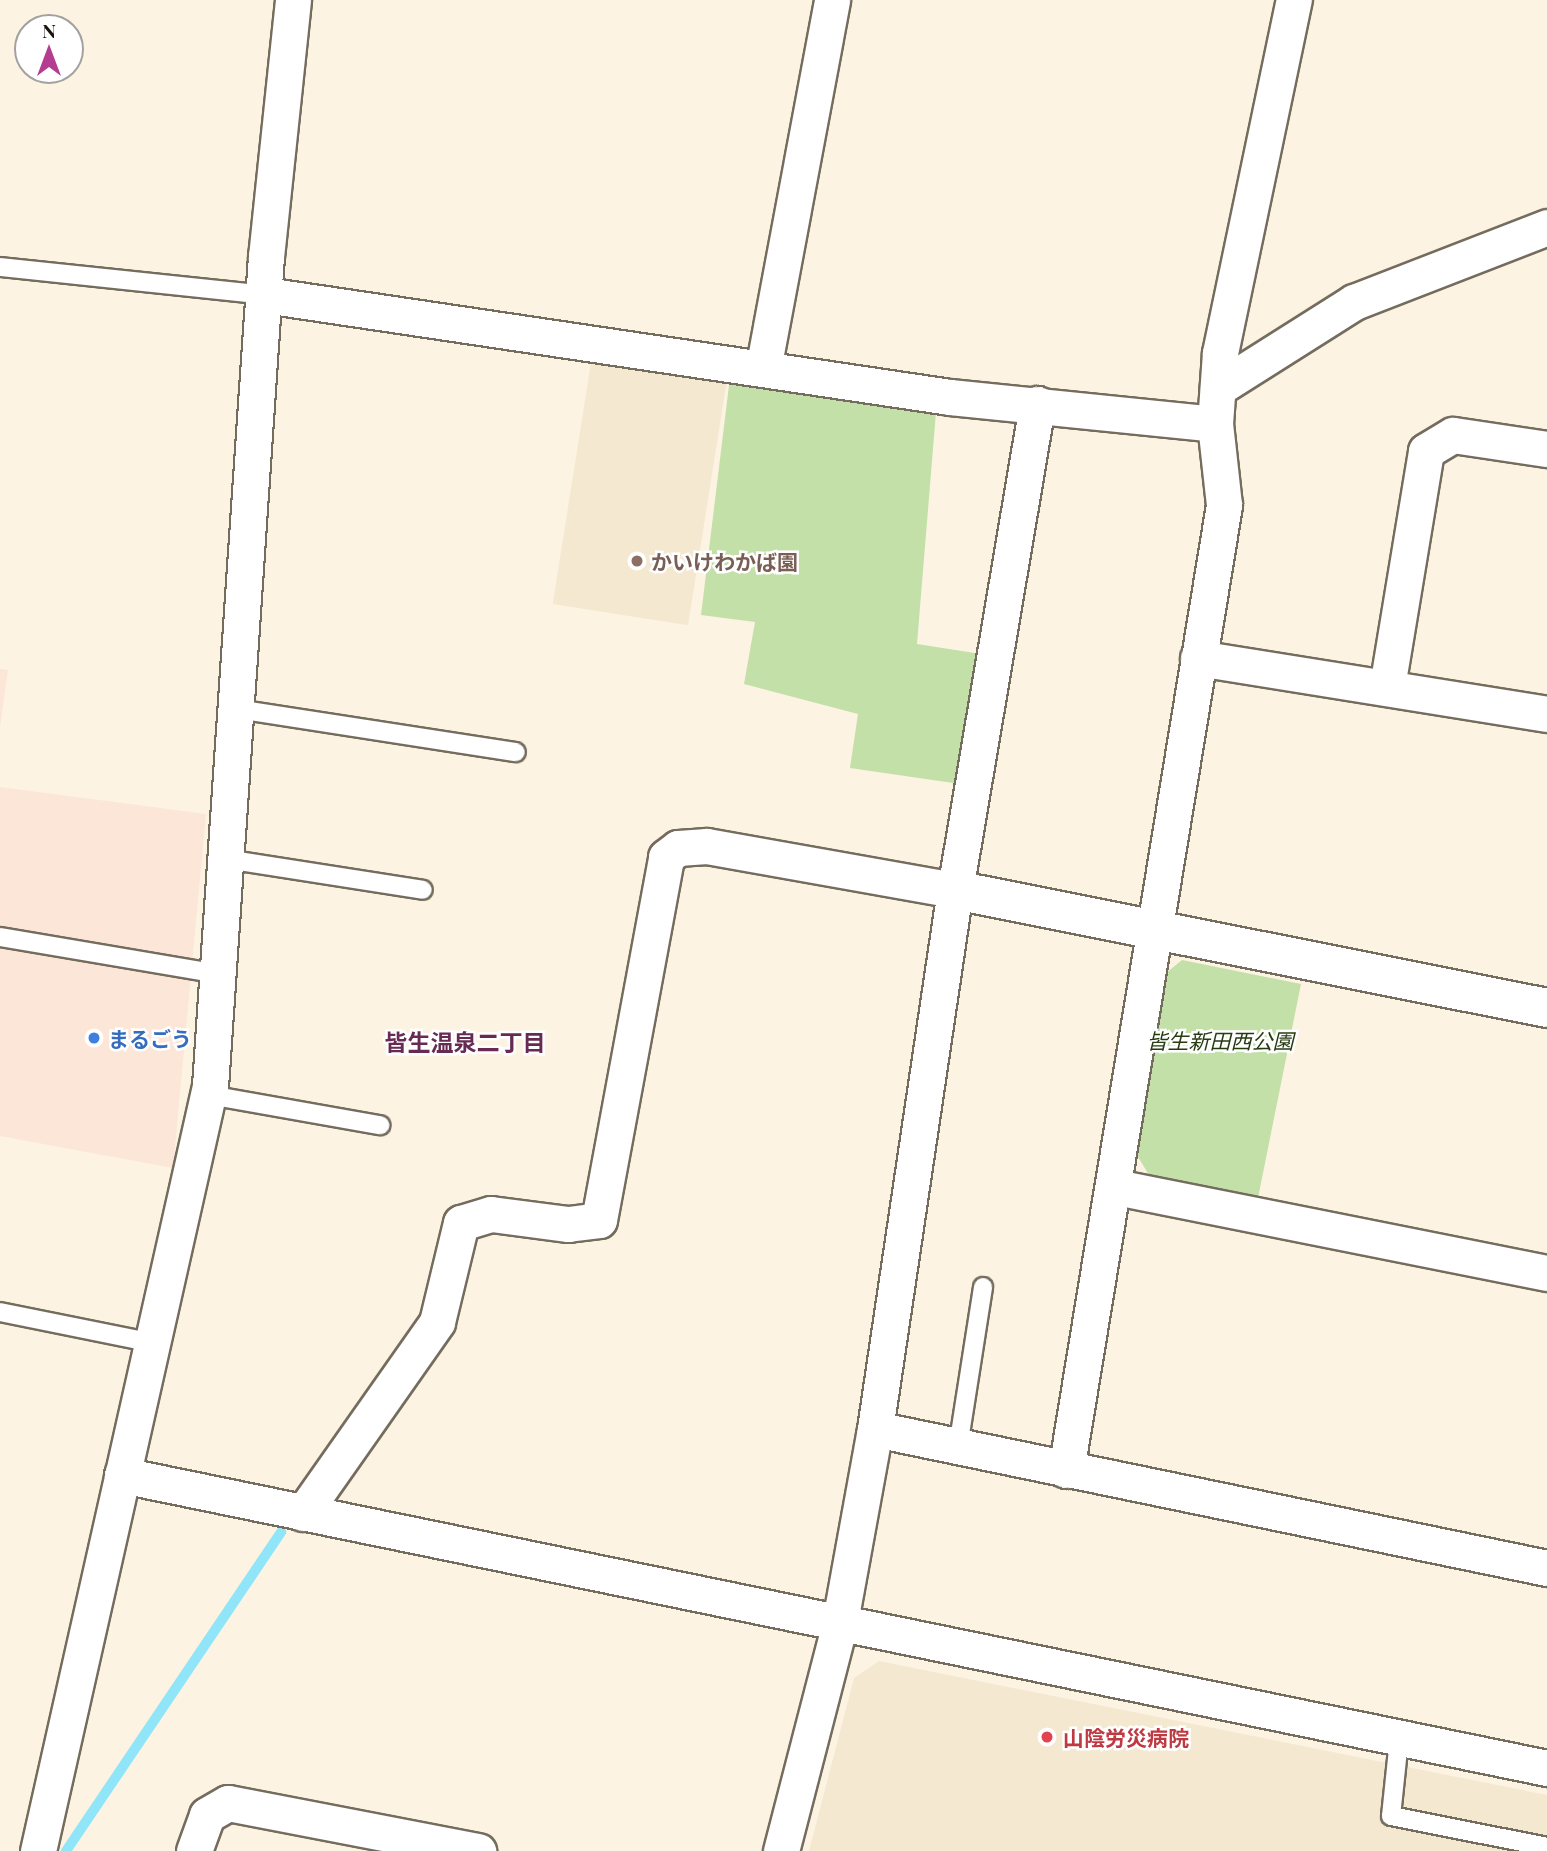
<!DOCTYPE html>
<html>
<head>
<meta charset="utf-8">
<style>
	body { margin:0 }
	#map { position:relative; width:1547px; height:1851px; overflow:hidden; background:#fdf3e2; font-family:"Playfair Display","Noto Sans JP",serif }
	div>[style] { position:absolute }
	.commercial>* { inset:0; background:#fbe6d8 }
	.built>* { inset:0; background:#f4e8d0; transform-origin:0 0 }
	.green>* { inset:0; background:#c3e0a8 }
	.stream>* { height:10px; margin:-5px; padding:0 5px; transform-origin:5px; border-radius:5px; background:#91e5f9 }
	.roads { filter:drop-shadow(2px 0 #746c5e) drop-shadow(-2px 0 #746c5e) drop-shadow(0 2px #746c5e) drop-shadow(0 -2px #746c5e) }
	.lane>* { height:18px; margin:-9px; padding:0 9px; transform-origin:9px; border-radius:9px; background:#fff }
	.street>* { height:35px; margin:-17.5px; padding:0 17.5px; transform-origin:17.5px; border-radius:17.5px; background:#fff }
	.secondary>* { height:38px; margin:-19px; padding:0 19px; transform-origin:19px; border-radius:19px; background:#fff }
	.dots>* { width:19px; height:19px; translate:-50% -50%; box-sizing:border-box; border:4px solid #fff; border-radius:50% }
	span { translate:-50% -50%; white-space:nowrap; text-align:center; line-height:1.15; -webkit-text-stroke:5px #fff; paint-order:stroke }
	.education-label { font-size:21px; color:#785e54; font-weight:700 }
	.left { translate:0 -50%; text-align:left }
	.shop-label { font-size:21px; color:#366cbe; font-weight:700 }
	.park-label { font-size:21px; color:#273b11; font-style:italic }
	.health-label { font-size:21px; color:#be3a42; font-weight:700 }
	.neighbourhood-label { font-size:23px; color:#672b53; font-weight:700 }
	.north { position:absolute; left:14px; top:14px; width:70px; height:70px; box-sizing:border-box; background:#fff; border:2px solid #a2a19f; border-radius:50%; rotate:0deg; font-size:19px; font-weight:700; line-height:28px; text-align:center; color:#17140e }
	.north::after { content:''; display:block; margin:auto; width:24px; height:32px; background:#b43c91; clip-path:polygon(50% 0,100% 100%,50% 72%,0 100%) }
</style>
</head>
<body>
<div id="map">
	<div class="commercial">
		<div style="clip-path:polygon(0 669px,8px 670px,0 727px)"></div>
		<div style="clip-path:polygon(0 787px,206px 814px,173px 1168px,0 1136px)"></div>
	</div>
	<div class="built">
		<div style="left:592px;top:356px;width:137px;height:251px;rotate:9deg"></div>
		<div style="clip-path:polygon(879px 1661px,1547px 1795px,1547px 1851px,809px 1851px,854px 1678px)"></div>
	</div>
	<div class="green">
		<div style="clip-path:polygon(730px 377px,936px 412px,917px 644px,981px 654px,960px 784px,850px 768px,858px 714px,744px 684px,755px 622px,701px 615px)"></div>
		<div style="clip-path:polygon(1182px 960px,1301px 984px,1258px 1198px,1149px 1175px,1135px 1152px,1160px 978px)"></div>
	</div>
	<div class="stream">
		<div style="left:66px;top:1851px;width:385px;rotate:-56deg"></div>
	</div>
	<div class="roads">
		<div class="lane">
			<div style="left:0;top:267px;width:266px;rotate:6deg"></div>
			<div style="left:237px;top:709px;width:282px;rotate:8.8deg"></div>
			<div style="left:226px;top:859px;width:199px;rotate:8.9deg"></div>
			<div style="left:0;top:937px;width:221px;rotate:9.6deg"></div>
			<div style="left:209px;top:1095px;width:174px;rotate:10deg"></div>
			<div style="left:0;top:1312px;width:157px;rotate:11.4deg"></div>
			<div style="left:958px;top:1447px;width:162px;rotate:-81.1deg"></div>
			<div style="left:1399px;top:1740px;width:76px;rotate:96deg"></div>
			<div style="left:1391px;top:1816px;width:159px;rotate:11.2deg"></div>
		</div>
		<div class="street">
			<div style="left:265px;top:295px;width:693px;rotate:8.47deg"></div>
			<div style="left:950px;top:397px;width:266px;rotate:5.8deg"></div>
			<div style="left:764px;top:364px;width:370px;rotate:-79.4deg"></div>
			<div style="left:1218px;top:388px;width:161px;rotate:-32.3deg"></div>
			<div style="left:1354px;top:302px;width:207px;rotate:-21.2deg"></div>
			<div style="left:1198px;top:658px;width:353px;rotate:9.1deg"></div>
			<div style="left:1387px;top:687px;width:239px;rotate:-80.6deg"></div>
			<div style="left:1426px;top:451px;width:31px;rotate:-31deg"></div>
			<div style="left:1453px;top:435px;width:95px;rotate:8.5deg"></div>
			<div style="left:1116px;top:1187px;width:439px;rotate:11.3deg"></div>
			<div style="left:875px;top:1429px;width:686px;rotate:11.69deg"></div>
			<div style="left:1066px;top:1470px;width:978px;rotate:-80.7deg"></div>
			<div style="left:1224px;top:505px;width:81px;rotate:-96.3deg"></div>
			<div style="left:1215px;top:424px;width:71px;rotate:-86deg"></div>
			<div style="left:1220px;top:353px;width:361px;rotate:-78.2deg"></div>
			<div style="left:122px;top:1475px;width:1455px;rotate:11.62deg"></div>
			<div style="left:303px;top:1513px;width:233px;rotate:-54.9deg"></div>
			<div style="left:437px;top:1322px;width:102px;rotate:-76.4deg"></div>
			<div style="left:461px;top:1223px;width:31px;rotate:-17deg"></div>
			<div style="left:491px;top:1214px;width:78px;rotate:7.4deg"></div>
			<div style="left:568px;top:1224px;width:31px;rotate:-7deg"></div>
			<div style="left:599px;top:1220px;width:369px;rotate:-79.5deg"></div>
			<div style="left:666px;top:857px;width:15px;rotate:-37deg"></div>
			<div style="left:678px;top:848px;width:29px;rotate:-4deg"></div>
			<div style="left:707px;top:846px;width:252px;rotate:10.1deg"></div>
			<div style="left:38px;top:1851px;width:784px;rotate:-77.33deg"></div>
			<div style="left:210px;top:1086px;width:831px;rotate:-86.14deg"></div>
			<div style="left:266px;top:257px;width:258px;rotate:-84deg"></div>
			<div style="left:194px;top:1851px;width:38px;rotate:-70deg"></div>
			<div style="left:207px;top:1815px;width:24px;rotate:-30deg"></div>
			<div style="left:228px;top:1803px;width:255px;rotate:10.9deg"></div>
			<div style="left:781px;top:1851px;width:231px;rotate:-75.5deg"></div>
			<div style="left:839px;top:1627px;width:201px;rotate:-79.7deg"></div>
			<div style="left:875px;top:1429px;width:545px;rotate:-81.56deg"></div>
			<div style="left:955px;top:890px;width:493px;rotate:-80.4deg"></div>
		</div>
		<div class="secondary">
			<div style="left:955px;top:890px;width:604px;rotate:11.27deg"></div>
		</div>
	</div>
	<div class="dots">
		<div style="left:637px;top:561px;background:#8d6e63"></div>
		<div style="left:94px;top:1038px;background:#3f7fe0"></div>
		<div style="left:1047px;top:1737px;background:#e0444e"></div>
	</div>
	<div class="education-label">
		<span class="left" style="left:651px;top:561px">かいけわかば園</span>
	</div>
	<div class="shop-label">
		<span class="left" style="left:108px;top:1038px">まるごう</span>
	</div>
	<div class="park-label">
		<span style="left:1220px;top:1040px">皆生新田西公園</span>
	</div>
	<div class="health-label">
		<span class="left" style="left:1063px;top:1737px">山陰労災病院</span>
	</div>
	<div class="neighbourhood-label">
		<span style="left:465px;top:1042px">皆生温泉二丁目</span>
	</div>
	<div class="north">N</div>
</div>
</body>
</html>
